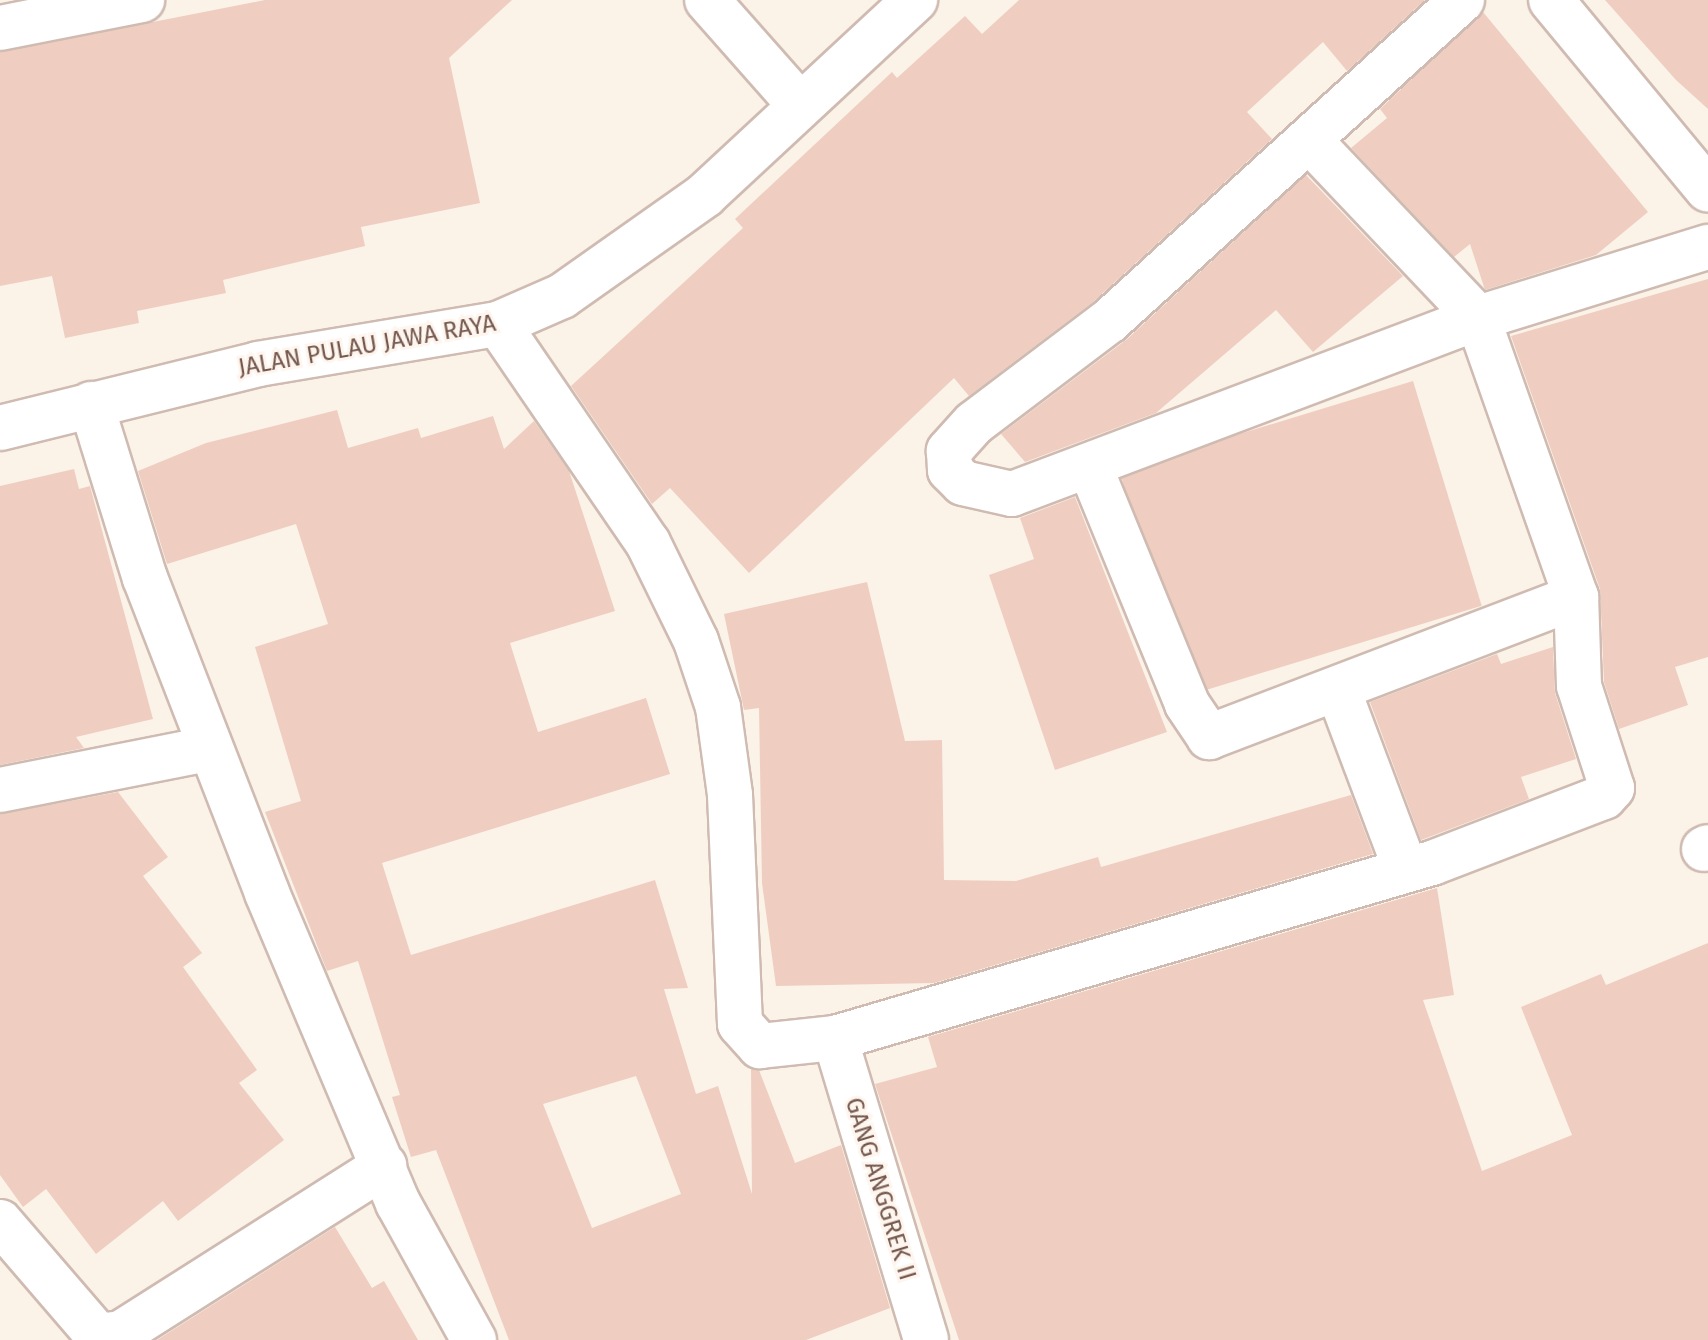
<!DOCTYPE html>
<html>
<head>
<meta charset="utf-8">
<style>
	body { margin:0 }
	#map { position:relative; width:1708px; height:1340px; overflow:hidden; background:#fbf2e8; font-family:"Fira Sans",sans-serif }
	div>[style] { position:absolute }
	.building>* { inset:0; background:#efcec1; transform-origin:0 0 }
	.roads { filter:drop-shadow(2px 0 #cfbbb1) drop-shadow(-2px 0 #cfbbb1) drop-shadow(0 2px #cfbbb1) drop-shadow(0 -2px #cfbbb1) }
	.minor>* { height:44px; margin:-22px; padding:0 22px; transform-origin:22px; border-radius:22px; background:#fff }
	span { translate:-50% -50%; white-space:nowrap; text-align:center; line-height:1.15; -webkit-text-stroke:6px #fef6ee; paint-order:stroke }
	.street-label { font-size:24px; color:#74574d }
</style>
</head>
<body>
<div id="map">
	<div class="building">
		<div style="clip-path:polygon(265px 0,512px 0,449px 58px,480px 203px,361px 227px,365px 246px,223px 280px,226px 293px,137px 311px,139px 323px,65px 338px,52px 276px,0 286px,0 52px)"></div>
		<div style="clip-path:polygon(1019px 0,1425px 0,1347px 71px,1323px 42px,1247px 112px,1272px 139px,1093px 302px,969px 396px,954px 378px,749px 573px,670px 488px,652px 504px,571px 386px,743px 228px,735px 219px,892px 72px,897px 78px,965px 16px,982px 34px)"></div>
		<div style="clip-path:polygon(1605px 0,1708px 0,1708px 109px,1676px 80px)"></div>
		<div style="clip-path:polygon(1483px 12px,1648px 212px,1596px 255px,1485px 290px,1470px 244px,1454px 257px,1351px 148px,1387px 118px,1380px 109px)"></div>
		<div style="clip-path:polygon(1306px 175px,1403px 276px,1313px 352px,1276px 310px,1156px 413px,1025px 462px,1001px 434px,1126px 340px)"></div>
		<div style="clip-path:polygon(1708px 279px,1708px 657px,1675px 667px,1688px 705px,1619px 729px,1604px 682px,1600px 589px,1511px 336px)"></div>
		<div style="left:1413px;top:381px;width:235px;height:307px;rotate:73deg"></div>
		<div style="clip-path:polygon(evenodd,337px 410px,348px 448px,418px 428px,421px 438px,493px 416px,504px 449px,534px 421px,569px 471px,615px 611px,510px 643px,538px 732px,646px 698px,670px 774px,382px 863px,411px 955px,655px 880px,688px 988px,664px 989px,696px 1094px,718px 1086px,752px 1194px,751px 1069px,759px 1070px,795px 1163px,841px 1145px,890px 1308px,806px 1340px,509px 1340px,436px 1150px,411px 1157px,392px 1097px,400px 1095px,358px 961px,327px 971px,265px 812px,301px 801px,255px 647px,328px 624px,296px 524px,167px 564px,138px 471px,206px 443px,337px 410px,636px 1076px,681px 1194px,592px 1228px,543px 1104px,636px 1076px)"></div>
		<div style="clip-path:polygon(74px 469px,79px 489px,90px 486px,153px 719px,76px 737px,84px 748px,0 765px,0 486px)"></div>
		<div style="clip-path:polygon(1075px 497px,1167px 732px,1055px 770px,989px 575px,1034px 559px,1020px 518px)"></div>
		<div style="clip-path:polygon(867px 582px,905px 741px,942px 740px,944px 880px,1016px 881px,1098px 857px,1101px 867px,1351px 795px,1373px 854px,934px 983px,776px 986px,762px 883px,759px 708px,744px 710px,724px 614px)"></div>
		<div style="clip-path:polygon(1553px 647px,1555px 693px,1576px 759px,1521px 777px,1529px 799px,1421px 840px,1370px 702px,1497px 654px,1501px 664px)"></div>
		<div style="clip-path:polygon(118px 792px,168px 857px,143px 876px,202px 953px,183px 967px,257px 1070px,239px 1083px,284px 1140px,178px 1221px,163px 1201px,96px 1254px,46px 1189px,23px 1207px,0 1175px,0 814px)"></div>
		<div style="clip-path:polygon(1437px 888px,1454px 995px,1423px 1000px,1482px 1171px,1572px 1135px,1521px 1007px,1601px 974px,1606px 985px,1708px 943px,1708px 1340px,959px 1340px,875px 1084px,937px 1067px,928px 1037px)"></div>
		<div style="clip-path:polygon(335px 1227px,372px 1288px,384px 1281px,418px 1340px,157px 1340px)"></div>
	</div>
	<div class="roads">
		<div class="minor">
			<div style="left:707px;top:0;width:139px;rotate:48.5deg"></div>
			<div style="left:1462px;top:0;width:477px;rotate:137.7deg"></div>
			<div style="left:1109px;top:321px;width:169px;rotate:142.9deg"></div>
			<div style="left:974px;top:423px;width:38px;rotate:132deg"></div>
			<div style="left:949px;top:451px;width:19px;rotate:87deg"></div>
			<div style="left:950px;top:470px;width:18px;rotate:45deg"></div>
			<div style="left:963px;top:483px;width:50px;rotate:12.7deg"></div>
			<div style="left:1012px;top:494px;width:498px;rotate:-20.7deg"></div>
			<div style="left:1478px;top:318px;width:241px;rotate:-17.2deg"></div>
			<div style="left:1551px;top:0;width:246px;rotate:50.4deg"></div>
			<div style="left:0;top:28px;width:145px;rotate:-11.2deg"></div>
			<div style="left:498px;top:324px;width:265px;rotate:55.6deg"></div>
			<div style="left:648px;top:543px;width:109px;rotate:63.9deg"></div>
			<div style="left:696px;top:641px;width:70px;rotate:71.6deg"></div>
			<div style="left:718px;top:707px;width:89px;rotate:82.2deg"></div>
			<div style="left:730px;top:795px;width:229px;rotate:87.5deg"></div>
			<div style="left:740px;top:1024px;width:30px;rotate:48deg"></div>
			<div style="left:760px;top:1046px;width:75px;rotate:-6.1deg"></div>
			<div style="left:835px;top:1038px;width:622px;rotate:-16.34deg"></div>
			<div style="left:1432px;top:863px;width:184px;rotate:-21deg"></div>
			<div style="left:1604px;top:797px;width:12px;rotate:-48deg"></div>
			<div style="left:1612px;top:788px;width:107px;rotate:-107.9deg"></div>
			<div style="left:1579px;top:686px;width:89px;rotate:-91.9deg"></div>
			<div style="left:1576px;top:597px;width:296px;rotate:-109.4deg"></div>
			<div style="left:1478px;top:318px;width:245px;rotate:-133.5deg"></div>
			<div style="left:91px;top:404px;width:182px;rotate:72.8deg"></div>
			<div style="left:145px;top:578px;width:338px;rotate:68.8deg"></div>
			<div style="left:267px;top:893px;width:337px;rotate:67.1deg"></div>
			<div style="left:398px;top:1203px;width:157px;rotate:61deg"></div>
			<div style="left:0;top:428px;width:266px;rotate:-13.9deg"></div>
			<div style="left:258px;top:364px;width:243px;rotate:-9.5deg"></div>
			<div style="left:498px;top:324px;width:70px;rotate:-23.6deg"></div>
			<div style="left:562px;top:296px;width:175px;rotate:-35.2deg"></div>
			<div style="left:705px;top:195px;width:287px;rotate:-42.9deg"></div>
			<div style="left:1090px;top:467px;width:256px;rotate:67.7deg"></div>
			<div style="left:1187px;top:704px;width:40px;rotate:56deg"></div>
			<div style="left:1209px;top:737px;width:393px;rotate:-20.9deg"></div>
			<div style="left:1339px;top:692px;width:190px;rotate:69.4deg"></div>
			<div style="left:0;top:790px;width:212px;rotate:-11.2deg"></div>
			<div style="left:1704px;top:849px;width:4px;rotate:-27deg"></div>
			<div style="left:835px;top:1038px;width:315px;rotate:73.2deg"></div>
			<div style="left:0;top:1222px;width:150px;rotate:49.3deg"></div>
			<div style="left:98px;top:1336px;width:23px;rotate:-7deg"></div>
			<div style="left:121px;top:1333px;width:312px;rotate:-32.4deg"></div>
		</div>
	</div>
	<div class="street-label">
		<span style="left:367px;top:346px;rotate:-10deg">JALAN PULAU JAWA RAYA</span>
		<span style="left:880px;top:1189px;rotate:73deg">GANG ANGGREK II</span>
	</div>
</div>
</body>
</html>
